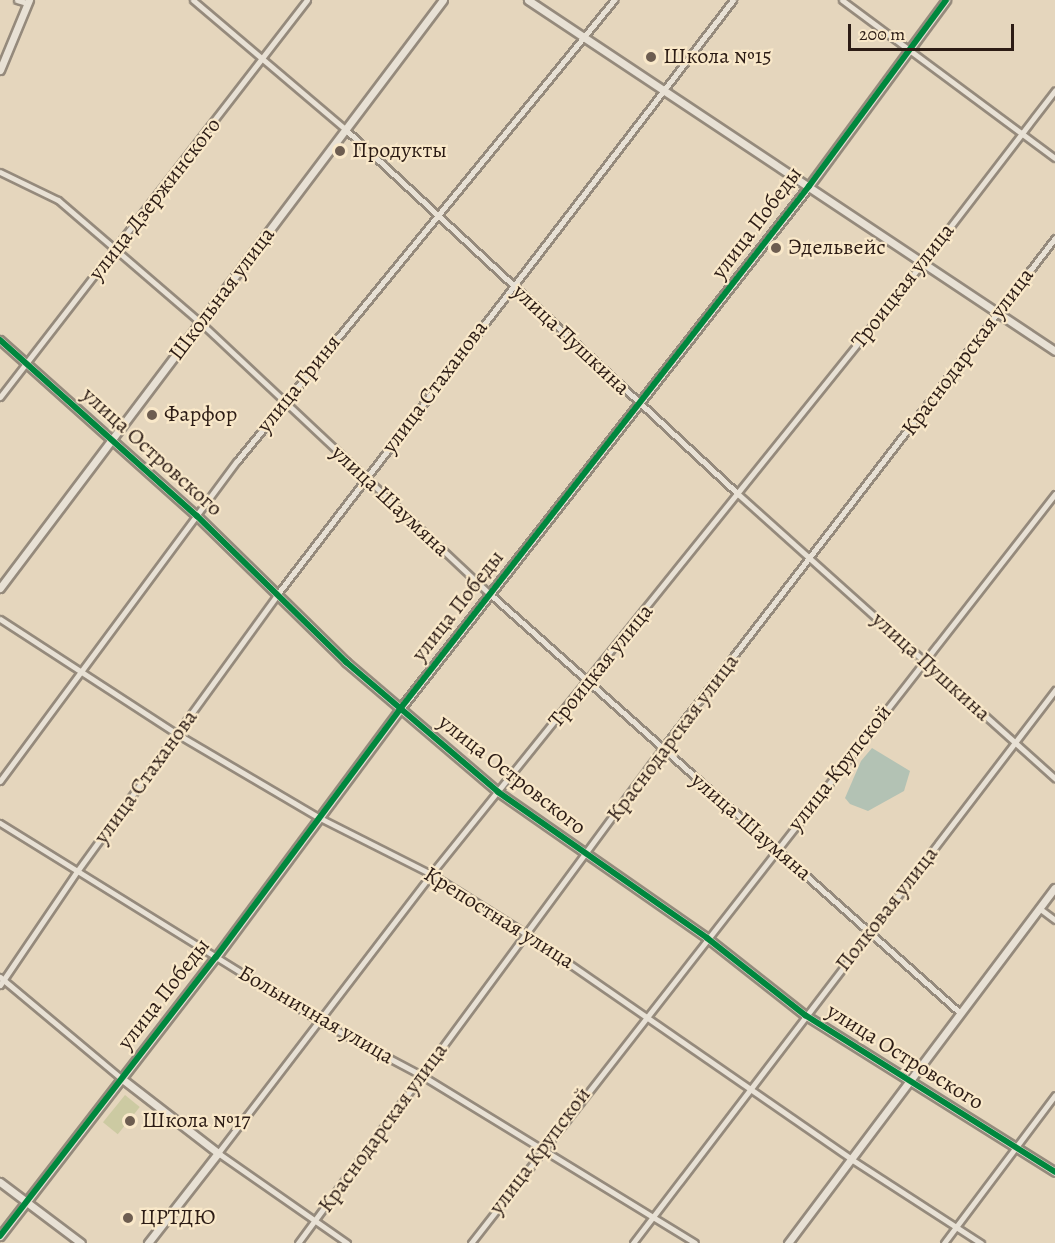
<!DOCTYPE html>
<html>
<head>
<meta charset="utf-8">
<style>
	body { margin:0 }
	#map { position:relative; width:1055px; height:1243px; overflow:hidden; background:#e5d6bd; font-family:Alegreya,serif }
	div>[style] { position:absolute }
	.green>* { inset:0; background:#cccaa2; transform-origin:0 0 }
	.water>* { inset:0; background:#b3c2b4 }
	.roads { filter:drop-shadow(2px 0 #958a7c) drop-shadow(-2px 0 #958a7c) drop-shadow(0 2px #958a7c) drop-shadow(0 -2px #958a7c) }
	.minor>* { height:5px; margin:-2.5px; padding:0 2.5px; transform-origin:2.5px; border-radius:2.5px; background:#e8e1d5 }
	.tertiary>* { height:7px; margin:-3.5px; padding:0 3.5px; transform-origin:3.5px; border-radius:3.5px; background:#e8e1d5 }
	.cycleway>* { height:6px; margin:-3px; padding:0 3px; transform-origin:3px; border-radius:3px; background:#00873e }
	.dots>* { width:16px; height:16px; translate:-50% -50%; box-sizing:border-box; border:3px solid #f9e8c9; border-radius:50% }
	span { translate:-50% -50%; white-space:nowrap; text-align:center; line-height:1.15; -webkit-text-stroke:4.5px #f9e8c9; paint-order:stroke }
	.poi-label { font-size:22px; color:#2c1c15 }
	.left { translate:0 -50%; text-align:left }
	.street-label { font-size:22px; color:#2c1c15 }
	.scale { position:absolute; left:848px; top:24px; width:166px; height:27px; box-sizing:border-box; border:3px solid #2c1c15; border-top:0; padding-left:8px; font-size:18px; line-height:21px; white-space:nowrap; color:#2c1c15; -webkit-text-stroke:4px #f9e8c9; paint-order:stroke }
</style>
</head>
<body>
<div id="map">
	<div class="green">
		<div style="left:125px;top:1095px;width:19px;height:35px;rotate:39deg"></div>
	</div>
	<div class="water">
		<div style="clip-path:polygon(872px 748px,910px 771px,904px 791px,868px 811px,850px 804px,845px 798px,861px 761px)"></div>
	</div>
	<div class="roads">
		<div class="minor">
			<div style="left:17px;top:0;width:10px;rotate:17deg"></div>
			<div style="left:193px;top:0;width:199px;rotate:40.3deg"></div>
			<div style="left:345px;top:129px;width:536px;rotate:42.88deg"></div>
			<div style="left:738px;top:494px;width:426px;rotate:41.9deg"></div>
			<div style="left:842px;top:0;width:265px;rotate:36.6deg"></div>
			<div style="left:0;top:172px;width:64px;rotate:25.8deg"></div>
			<div style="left:58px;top:200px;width:189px;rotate:40.7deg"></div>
			<div style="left:201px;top:323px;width:396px;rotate:43.2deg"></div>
			<div style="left:490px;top:594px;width:628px;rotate:41.71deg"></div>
			<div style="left:0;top:397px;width:502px;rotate:-52.29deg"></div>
			<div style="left:0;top:619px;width:211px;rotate:33deg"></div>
			<div style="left:177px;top:734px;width:164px;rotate:30.5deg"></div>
			<div style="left:318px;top:817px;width:127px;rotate:26.8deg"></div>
			<div style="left:431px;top:874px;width:111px;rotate:32.1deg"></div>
			<div style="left:525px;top:933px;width:397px;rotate:34.7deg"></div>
			<div style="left:851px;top:1159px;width:155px;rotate:32.9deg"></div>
			<div style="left:0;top:781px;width:398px;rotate:-53.5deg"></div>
			<div style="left:237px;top:461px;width:596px;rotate:-50.72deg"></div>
			<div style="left:0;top:823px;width:375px;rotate:31.8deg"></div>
			<div style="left:319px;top:1021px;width:115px;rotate:27.9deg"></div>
			<div style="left:421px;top:1075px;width:321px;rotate:31.5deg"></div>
			<div style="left:1039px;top:908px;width:20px;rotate:37deg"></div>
			<div style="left:0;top:977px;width:158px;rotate:39.9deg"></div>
			<div style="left:0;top:985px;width:139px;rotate:-55.9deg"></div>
			<div style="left:78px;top:870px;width:338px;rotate:-54.1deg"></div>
			<div style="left:276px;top:596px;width:751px;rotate:-52.52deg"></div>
			<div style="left:298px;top:1243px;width:614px;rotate:-53.62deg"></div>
			<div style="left:662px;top:749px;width:645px;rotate:-52.44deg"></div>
			<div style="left:347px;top:1243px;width:157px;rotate:-145.1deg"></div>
			<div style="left:218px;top:1153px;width:351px;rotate:-52.6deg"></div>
			<div style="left:431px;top:874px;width:787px;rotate:-51.19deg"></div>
			<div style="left:924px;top:261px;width:215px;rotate:-52.5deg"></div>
			<div style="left:471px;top:1243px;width:950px;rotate:-52.06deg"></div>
			<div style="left:633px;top:1243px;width:696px;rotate:-52.65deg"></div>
			<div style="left:944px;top:1243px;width:185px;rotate:-53.1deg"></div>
		</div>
		<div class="tertiary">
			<div style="left:528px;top:0;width:633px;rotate:33.66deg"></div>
			<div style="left:0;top:70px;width:76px;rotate:-67.5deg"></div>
			<div style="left:0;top:340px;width:264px;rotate:41.8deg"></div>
			<div style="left:197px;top:516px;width:209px;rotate:44.4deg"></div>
			<div style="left:346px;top:662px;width:200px;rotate:40.5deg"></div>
			<div style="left:498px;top:792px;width:255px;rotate:34.9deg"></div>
			<div style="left:707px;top:938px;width:125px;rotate:38.2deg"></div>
			<div style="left:805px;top:1015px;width:295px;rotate:32.1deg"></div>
			<div style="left:0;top:588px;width:736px;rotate:-53.01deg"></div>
			<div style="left:121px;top:1078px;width:123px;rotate:37.7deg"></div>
			<div style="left:218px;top:1153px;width:114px;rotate:127.9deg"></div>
			<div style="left:0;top:1182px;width:101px;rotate:37deg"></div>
			<div style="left:0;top:1236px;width:353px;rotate:-52.3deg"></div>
			<div style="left:216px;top:957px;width:309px;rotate:-53.4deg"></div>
			<div style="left:400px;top:709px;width:664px;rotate:-51.97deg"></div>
			<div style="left:809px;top:186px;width:231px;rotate:-53.6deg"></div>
			<div style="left:788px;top:1243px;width:444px;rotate:-53.1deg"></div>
		</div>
	</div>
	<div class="cycleway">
		<div style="left:0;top:340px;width:264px;rotate:41.8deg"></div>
		<div style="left:197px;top:516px;width:209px;rotate:44.4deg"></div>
		<div style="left:346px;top:662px;width:200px;rotate:40.5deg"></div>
		<div style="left:498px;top:792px;width:255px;rotate:34.9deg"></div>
		<div style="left:707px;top:938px;width:125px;rotate:38.2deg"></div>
		<div style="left:805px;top:1015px;width:295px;rotate:32.1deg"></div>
		<div style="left:0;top:1236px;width:353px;rotate:-52.3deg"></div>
		<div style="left:216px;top:957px;width:309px;rotate:-53.4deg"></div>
		<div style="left:400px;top:709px;width:664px;rotate:-51.97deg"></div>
		<div style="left:809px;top:186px;width:231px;rotate:-53.6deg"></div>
	</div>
	<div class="dots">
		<div style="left:651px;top:57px;background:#6d5d50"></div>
		<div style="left:340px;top:151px;background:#6d5d50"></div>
		<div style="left:776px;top:248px;background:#6d5d50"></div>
		<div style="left:152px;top:415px;background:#6d5d50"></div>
		<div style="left:130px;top:1121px;background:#6d5d50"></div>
		<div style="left:128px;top:1218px;background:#6d5d50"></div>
	</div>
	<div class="poi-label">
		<span class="left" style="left:663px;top:57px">Школа №15</span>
		<span class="left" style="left:352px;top:151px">Продукты</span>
		<span class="left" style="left:788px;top:248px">Эдельвейс</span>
		<span class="left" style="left:164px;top:415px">Фарфор</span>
		<span class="left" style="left:142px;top:1121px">Школа №17</span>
		<span class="left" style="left:140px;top:1218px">ЦРТДЮ</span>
	</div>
	<div class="street-label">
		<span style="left:155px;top:199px;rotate:-52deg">улица Дзержинского</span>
		<span style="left:757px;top:223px;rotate:-53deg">улица Победы</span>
		<span style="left:903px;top:286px;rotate:-52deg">Троицкая улица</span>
		<span style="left:222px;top:294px;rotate:-53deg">Школьная улица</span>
		<span style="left:571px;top:340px;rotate:43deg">улица Пушкина</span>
		<span style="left:968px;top:352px;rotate:-53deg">Краснодарская улица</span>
		<span style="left:299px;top:384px;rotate:-51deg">улица Гриня</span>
		<span style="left:435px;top:387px;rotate:-53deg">улица Стаханова</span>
		<span style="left:152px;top:452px;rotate:42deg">улица Островского</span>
		<span style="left:390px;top:501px;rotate:43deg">улица Шаумяна</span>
		<span style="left:458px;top:606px;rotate:-52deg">улица Победы</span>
		<span style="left:601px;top:666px;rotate:-51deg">Троицкая улица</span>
		<span style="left:931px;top:667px;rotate:42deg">улица Пушкина</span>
		<span style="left:673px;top:738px;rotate:-53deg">Краснодарская улица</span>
		<span style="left:840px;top:768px;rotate:-52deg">улица Крупской</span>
		<span style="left:512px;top:775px;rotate:38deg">улица Островского</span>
		<span style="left:146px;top:777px;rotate:-54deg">улица Стаханова</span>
		<span style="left:751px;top:827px;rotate:41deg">улица Шаумяна</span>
		<span style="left:887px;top:909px;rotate:-52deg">Полковая улица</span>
		<span style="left:499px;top:918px;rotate:32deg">Крепостная улица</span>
		<span style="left:164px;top:994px;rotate:-52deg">улица Победы</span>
		<span style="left:316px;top:1015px;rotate:30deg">Больничная улица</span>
		<span style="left:905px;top:1057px;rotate:32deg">улица Островского</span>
		<span style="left:383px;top:1128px;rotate:-54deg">Краснодарская улица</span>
		<span style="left:540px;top:1151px;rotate:-53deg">улица Крупской</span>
	</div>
	<div class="scale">200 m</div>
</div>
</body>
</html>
